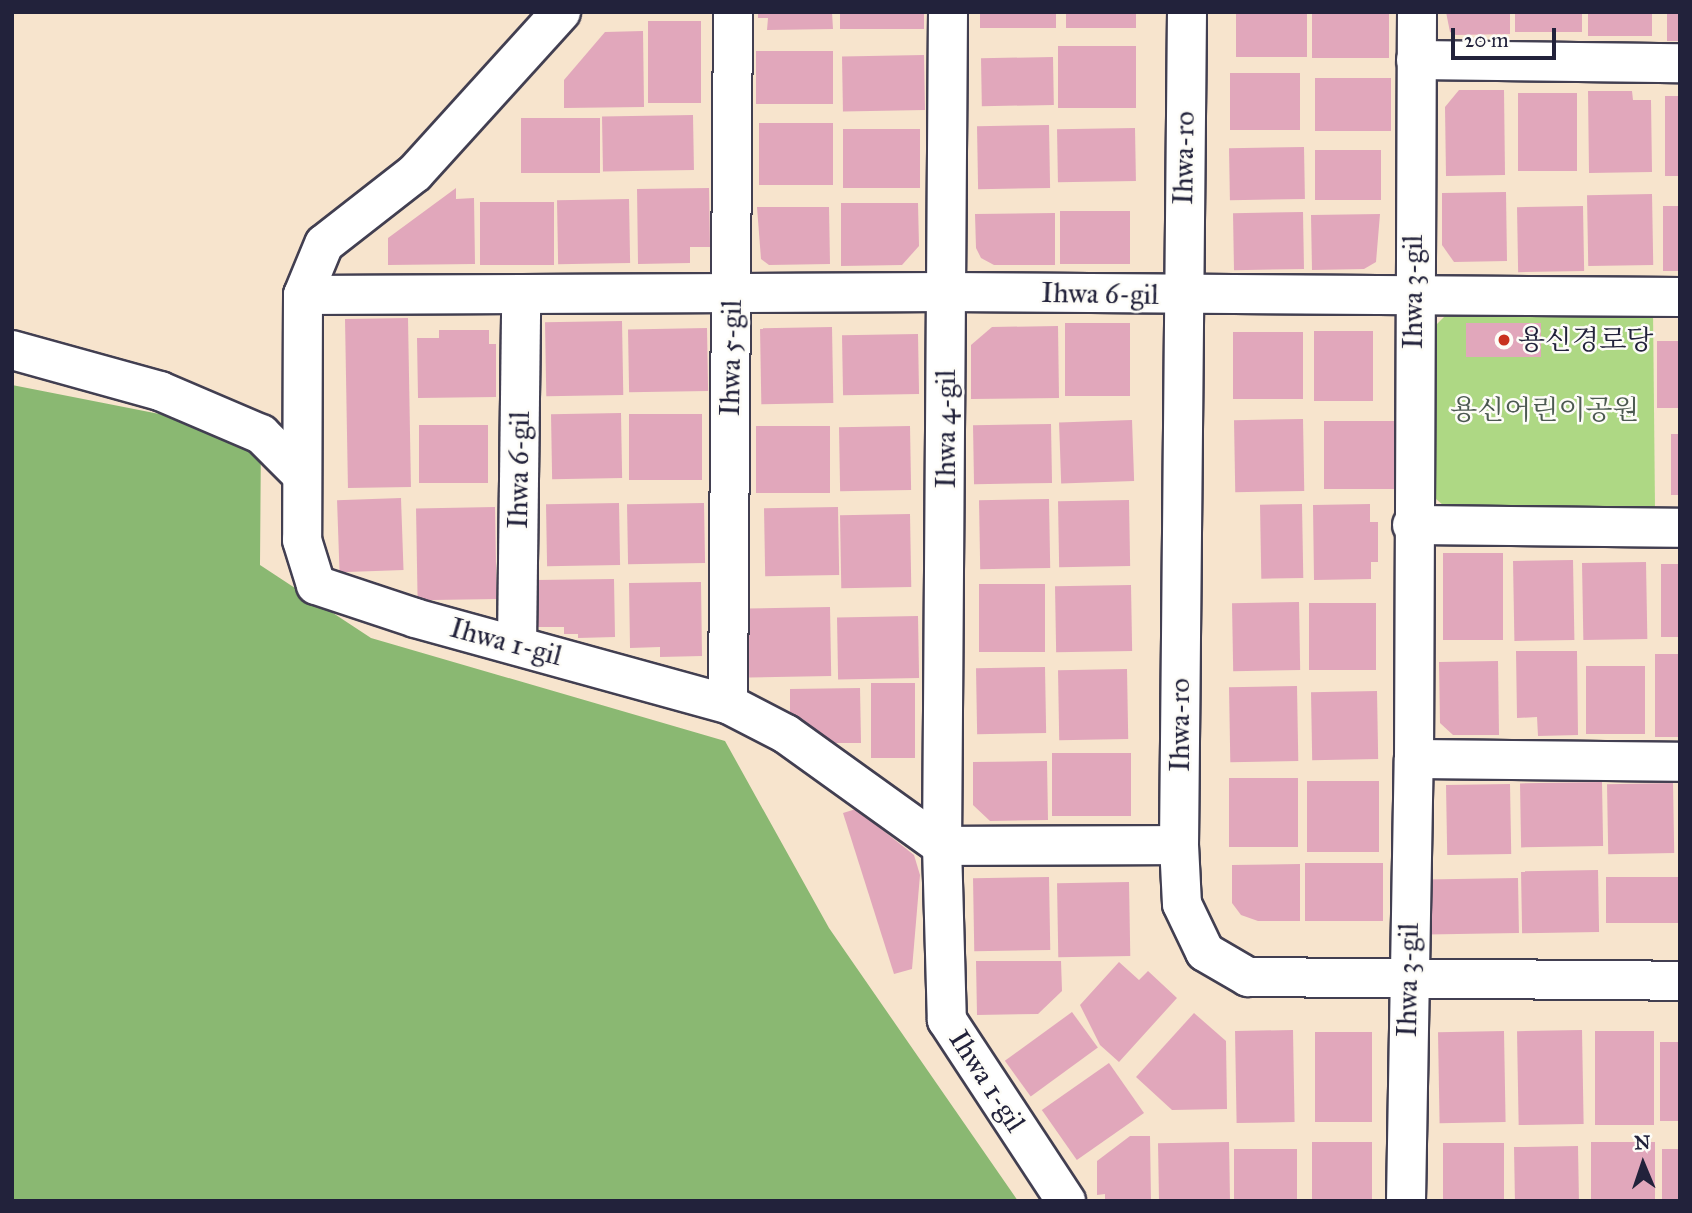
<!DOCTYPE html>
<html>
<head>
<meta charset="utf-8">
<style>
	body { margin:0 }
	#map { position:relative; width:1692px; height:1213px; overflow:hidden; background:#f7e4cd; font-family:"IM FELL Great Primer","Noto Serif KR",serif }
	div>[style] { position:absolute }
	.green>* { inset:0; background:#aed884 }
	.forest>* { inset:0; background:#8ab872 }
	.building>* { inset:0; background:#e1a7bb; transform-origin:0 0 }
	.roads { filter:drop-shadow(2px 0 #423f51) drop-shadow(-2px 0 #423f51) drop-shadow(0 2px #423f51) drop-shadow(0 -2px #423f51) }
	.minor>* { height:38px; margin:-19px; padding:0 19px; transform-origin:19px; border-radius:19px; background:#fff }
	.dots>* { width:19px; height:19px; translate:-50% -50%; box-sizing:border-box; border:4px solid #fdfcf7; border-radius:50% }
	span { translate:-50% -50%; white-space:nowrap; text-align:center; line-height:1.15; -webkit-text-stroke:5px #fdfcf7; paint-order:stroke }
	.street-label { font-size:28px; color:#22223b }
	.poi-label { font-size:28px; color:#22223b }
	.left { translate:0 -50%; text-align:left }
	.park-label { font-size:28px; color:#4c5951 }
	.frame { position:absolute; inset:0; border:14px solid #22223b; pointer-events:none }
	.north { position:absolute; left:1608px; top:1129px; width:70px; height:70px; -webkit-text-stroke:5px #fdfcf7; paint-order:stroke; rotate:358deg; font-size:19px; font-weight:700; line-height:28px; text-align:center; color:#22223b }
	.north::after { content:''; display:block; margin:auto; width:24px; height:32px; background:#22223b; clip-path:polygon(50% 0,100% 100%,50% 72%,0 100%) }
	.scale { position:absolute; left:1451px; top:28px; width:105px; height:32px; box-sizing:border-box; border:4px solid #22223b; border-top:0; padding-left:9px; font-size:21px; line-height:24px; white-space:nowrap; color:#22223b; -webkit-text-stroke:5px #fdfcf7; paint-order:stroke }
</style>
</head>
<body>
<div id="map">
	<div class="green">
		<div style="clip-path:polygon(1653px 310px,1655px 508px,1450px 511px,1436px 499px,1435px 326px,1448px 313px)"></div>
	</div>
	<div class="forest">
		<div style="clip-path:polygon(12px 385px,261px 434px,260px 565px,371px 638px,725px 741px,829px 928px,1018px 1201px,12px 1201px)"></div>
	</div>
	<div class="building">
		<div style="clip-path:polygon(758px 12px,832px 12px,833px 29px,767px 30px,768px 18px,758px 18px)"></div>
		<div style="left:840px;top:12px;width:84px;height:17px"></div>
		<div style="left:980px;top:12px;width:76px;height:16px"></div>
		<div style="left:1066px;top:12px;width:70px;height:16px"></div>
		<div style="left:1236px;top:12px;width:71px;height:45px"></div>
		<div style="left:1312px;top:12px;width:77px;height:46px"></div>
		<div style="clip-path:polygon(1446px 12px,1510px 12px,1510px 34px,1456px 35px,1450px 32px)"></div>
		<div style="left:1515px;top:12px;width:67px;height:20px"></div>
		<div style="left:1588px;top:12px;width:64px;height:24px"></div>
		<div style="left:1667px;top:12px;width:13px;height:29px"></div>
		<div style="left:648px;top:21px;width:53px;height:82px"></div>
		<div style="clip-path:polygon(643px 31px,644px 107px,564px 108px,564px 80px,605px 32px)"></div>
		<div style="left:1058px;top:46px;width:78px;height:62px"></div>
		<div style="left:833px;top:51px;width:53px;height:77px;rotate:90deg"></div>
		<div style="left:924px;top:55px;width:55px;height:82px;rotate:89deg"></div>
		<div style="left:1053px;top:57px;width:48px;height:72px;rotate:89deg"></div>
		<div style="left:1300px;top:73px;width:57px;height:70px;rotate:90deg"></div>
		<div style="left:1391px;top:78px;width:53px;height:76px;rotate:90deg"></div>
		<div style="clip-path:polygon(1459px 90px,1504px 90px,1505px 175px,1446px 176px,1445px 107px)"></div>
		<div style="clip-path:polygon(1588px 91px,1632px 91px,1633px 100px,1651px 100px,1652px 172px,1589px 173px)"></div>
		<div style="left:1518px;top:93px;width:59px;height:78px"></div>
		<div style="left:1665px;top:96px;width:15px;height:80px"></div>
		<div style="left:693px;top:115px;width:55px;height:91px;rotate:89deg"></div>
		<div style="left:600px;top:118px;width:55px;height:79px;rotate:90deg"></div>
		<div style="left:833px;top:123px;width:62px;height:74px;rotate:90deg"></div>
		<div style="left:1049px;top:125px;width:63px;height:72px;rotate:89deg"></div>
		<div style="left:1135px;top:128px;width:53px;height:78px;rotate:89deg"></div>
		<div style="left:920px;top:129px;width:59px;height:77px;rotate:90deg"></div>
		<div style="left:1304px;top:147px;width:52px;height:75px;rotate:89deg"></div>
		<div style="left:1315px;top:150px;width:66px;height:50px"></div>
		<div style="clip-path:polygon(456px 188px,456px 199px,474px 198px,475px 264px,388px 265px,388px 238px)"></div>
		<div style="clip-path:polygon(709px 188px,710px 247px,690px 247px,690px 263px,638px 264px,637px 189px)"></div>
		<div style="clip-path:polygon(1506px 192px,1507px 261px,1454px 262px,1442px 245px,1442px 193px)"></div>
		<div style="left:1652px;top:194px;width:71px;height:65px;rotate:89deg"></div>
		<div style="left:629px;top:199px;width:64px;height:72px;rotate:89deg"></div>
		<div style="left:480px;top:202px;width:74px;height:63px"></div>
		<div style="clip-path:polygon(841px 203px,918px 203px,919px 246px,902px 265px,841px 266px)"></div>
		<div style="left:1583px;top:206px;width:65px;height:66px;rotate:89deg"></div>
		<div style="left:1663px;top:206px;width:17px;height:65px"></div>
		<div style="clip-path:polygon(757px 207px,829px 207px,830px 264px,769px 265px,761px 259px)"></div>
		<div style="left:1060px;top:211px;width:70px;height:53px"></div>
		<div style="left:1303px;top:212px;width:57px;height:70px;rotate:89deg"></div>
		<div style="clip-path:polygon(1055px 213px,1055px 265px,994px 265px,981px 258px,976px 248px,975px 214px)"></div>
		<div style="clip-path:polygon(1380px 214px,1376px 262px,1364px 269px,1312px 270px,1311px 215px)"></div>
		<div style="left:408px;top:318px;width:169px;height:63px;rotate:89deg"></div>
		<div style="left:622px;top:321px;width:74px;height:77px;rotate:89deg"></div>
		<div style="left:1065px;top:323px;width:65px;height:73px"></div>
		<div style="left:1541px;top:323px;width:34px;height:75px;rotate:90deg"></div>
		<div style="clip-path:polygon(1058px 326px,1059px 398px,971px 399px,971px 345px,992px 327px)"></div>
		<div style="left:832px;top:327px;width:76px;height:72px;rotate:89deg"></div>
		<div style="left:707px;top:328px;width:63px;height:79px;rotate:89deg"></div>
		<div style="clip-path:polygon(439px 330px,489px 330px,489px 344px,496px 344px,496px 397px,418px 398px,417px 338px,439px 338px)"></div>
		<div style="left:1314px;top:331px;width:59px;height:70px"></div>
		<div style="left:1233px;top:332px;width:70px;height:67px"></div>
		<div style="left:918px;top:334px;width:60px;height:76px;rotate:89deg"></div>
		<div style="left:1657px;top:341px;width:23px;height:67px"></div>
		<div style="left:621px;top:413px;width:65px;height:70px;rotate:89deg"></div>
		<div style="left:702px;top:414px;width:66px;height:73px;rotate:90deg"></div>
		<div style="left:1303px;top:419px;width:72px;height:69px;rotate:89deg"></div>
		<div style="left:1132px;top:420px;width:61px;height:73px;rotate:88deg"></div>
		<div style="left:1324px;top:421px;width:73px;height:68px"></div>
		<div style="left:1051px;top:424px;width:59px;height:78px;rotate:89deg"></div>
		<div style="left:419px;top:425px;width:69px;height:58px"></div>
		<div style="left:756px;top:426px;width:74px;height:67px"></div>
		<div style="left:910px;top:426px;width:64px;height:71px;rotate:89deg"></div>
		<div style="left:1671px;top:434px;width:9px;height:61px"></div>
		<div style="left:401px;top:498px;width:72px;height:64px;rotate:88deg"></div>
		<div style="left:1049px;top:499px;width:69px;height:70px;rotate:89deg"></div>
		<div style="left:1129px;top:500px;width:66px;height:71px;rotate:89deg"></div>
		<div style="left:619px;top:503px;width:62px;height:73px;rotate:89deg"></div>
		<div style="left:704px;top:503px;width:60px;height:77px;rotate:89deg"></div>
		<div style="left:1302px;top:504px;width:74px;height:42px;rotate:89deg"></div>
		<div style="clip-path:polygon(1370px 504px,1370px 522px,1378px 522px,1378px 562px,1371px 562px,1371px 579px,1314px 580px,1313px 505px)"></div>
		<div style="left:495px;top:507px;width:92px;height:79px;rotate:89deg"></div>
		<div style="left:838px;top:507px;width:68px;height:74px;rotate:89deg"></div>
		<div style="left:910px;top:514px;width:73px;height:70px;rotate:89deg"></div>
		<div style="left:1443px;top:553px;width:60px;height:87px"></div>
		<div style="left:1573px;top:560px;width:80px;height:60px;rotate:89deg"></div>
		<div style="left:1646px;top:562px;width:77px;height:64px;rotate:89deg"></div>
		<div style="left:1680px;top:564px;width:73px;height:19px;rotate:90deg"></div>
		<div style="clip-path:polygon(614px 579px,615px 637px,578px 638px,578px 634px,564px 634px,564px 627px,536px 627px,536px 580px)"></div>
		<div style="clip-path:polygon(701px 582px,702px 656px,660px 657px,660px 647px,630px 648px,629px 583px)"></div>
		<div style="left:979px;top:584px;width:66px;height:68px"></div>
		<div style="left:1131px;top:585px;width:66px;height:76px;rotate:89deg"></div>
		<div style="left:1299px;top:602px;width:68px;height:67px;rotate:89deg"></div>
		<div style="left:1309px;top:603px;width:67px;height:67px"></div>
		<div style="left:830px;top:607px;width:69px;height:82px;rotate:89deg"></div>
		<div style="left:918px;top:616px;width:62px;height:81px;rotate:89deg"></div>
		<div style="clip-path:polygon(1516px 651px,1577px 651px,1578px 735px,1538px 736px,1537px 717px,1517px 718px)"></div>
		<div style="left:1680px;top:654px;width:83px;height:25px;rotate:90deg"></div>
		<div style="clip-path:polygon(1498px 661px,1499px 735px,1453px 735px,1440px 723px,1439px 662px)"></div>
		<div style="left:1586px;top:666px;width:59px;height:68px"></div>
		<div style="left:1045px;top:667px;width:66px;height:69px;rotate:89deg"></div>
		<div style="left:1127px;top:669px;width:70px;height:69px;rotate:89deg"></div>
		<div style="left:915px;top:683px;width:75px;height:44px;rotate:90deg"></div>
		<div style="left:1297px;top:686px;width:75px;height:68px;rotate:89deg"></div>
		<div style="clip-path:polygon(860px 688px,861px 743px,824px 743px,790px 712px,790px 689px)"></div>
		<div style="left:1377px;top:691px;width:68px;height:66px;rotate:89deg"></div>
		<div style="left:1131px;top:753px;width:63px;height:79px;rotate:90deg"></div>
		<div style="clip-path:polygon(1047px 761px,1048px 820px,990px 821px,973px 805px,973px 762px)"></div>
		<div style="left:1229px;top:778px;width:69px;height:69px"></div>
		<div style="left:1307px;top:781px;width:72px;height:71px"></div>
		<div style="left:1602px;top:782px;width:64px;height:82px;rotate:89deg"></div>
		<div style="left:1673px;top:783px;width:70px;height:66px;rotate:89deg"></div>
		<div style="left:1510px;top:784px;width:70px;height:64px;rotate:89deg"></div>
		<div style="clip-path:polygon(856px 809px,914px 855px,920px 875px,912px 969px,894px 974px,843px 813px)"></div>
		<div style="left:1383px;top:863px;width:58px;height:78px;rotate:90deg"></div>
		<div style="clip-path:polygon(1300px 864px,1300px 921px,1258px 921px,1241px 915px,1232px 903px,1232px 865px)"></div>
		<div style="left:1598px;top:870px;width:62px;height:77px;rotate:89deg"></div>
		<div style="left:1049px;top:877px;width:73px;height:76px;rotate:89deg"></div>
		<div style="left:1680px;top:877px;width:46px;height:74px;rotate:90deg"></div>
		<div style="left:1518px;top:878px;width:55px;height:92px;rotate:89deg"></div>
		<div style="left:1129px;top:882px;width:74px;height:72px;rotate:89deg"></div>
		<div style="clip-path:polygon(976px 961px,1061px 961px,1062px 991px,1038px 1014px,977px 1015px)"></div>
		<div style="clip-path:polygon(1119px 962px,1139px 980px,1148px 971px,1177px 998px,1119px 1062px,1100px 1045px,1080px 1005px)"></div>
		<div style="left:1072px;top:1012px;width:44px;height:83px;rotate:54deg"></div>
		<div style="clip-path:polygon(1194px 1013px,1226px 1041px,1227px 1109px,1172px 1110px,1136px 1077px)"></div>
		<div style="left:1293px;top:1030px;width:92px;height:58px;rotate:89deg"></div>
		<div style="left:1582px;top:1030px;width:94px;height:65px;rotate:89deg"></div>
		<div style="left:1504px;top:1031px;width:91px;height:66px;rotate:89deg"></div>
		<div style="left:1595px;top:1031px;width:59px;height:94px"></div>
		<div style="left:1315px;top:1032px;width:57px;height:90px"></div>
		<div style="left:1660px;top:1042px;width:20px;height:79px"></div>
		<div style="left:1109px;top:1063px;width:61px;height:82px;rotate:55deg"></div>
		<div style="clip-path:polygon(1130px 1136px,1150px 1136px,1151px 1201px,1105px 1201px,1105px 1194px,1097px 1195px,1097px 1161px)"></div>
		<div style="left:1229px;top:1142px;width:59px;height:71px;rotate:89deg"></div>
		<div style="left:1312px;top:1142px;width:60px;height:59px"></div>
		<div style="left:1655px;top:1142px;width:59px;height:64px;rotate:90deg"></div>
		<div style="left:1443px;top:1143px;width:61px;height:58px"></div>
		<div style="left:1578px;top:1146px;width:55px;height:64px;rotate:89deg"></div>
		<div style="left:1234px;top:1149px;width:63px;height:52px"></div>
		<div style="left:1680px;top:1149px;width:52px;height:18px;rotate:90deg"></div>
	</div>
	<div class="roads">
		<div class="minor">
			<div style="left:561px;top:12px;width:217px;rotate:132.2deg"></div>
			<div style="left:415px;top:173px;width:115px;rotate:142deg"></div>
			<div style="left:324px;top:244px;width:55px;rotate:112.4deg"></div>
			<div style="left:303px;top:295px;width:245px;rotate:90.2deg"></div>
			<div style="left:302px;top:540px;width:47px;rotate:72.7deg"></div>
			<div style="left:316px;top:585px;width:104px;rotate:18.4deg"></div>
			<div style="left:415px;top:618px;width:325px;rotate:15.4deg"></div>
			<div style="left:728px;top:704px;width:65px;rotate:27.3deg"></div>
			<div style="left:786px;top:734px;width:192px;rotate:35.7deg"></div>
			<div style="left:948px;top:12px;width:834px;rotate:90.41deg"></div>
			<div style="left:942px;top:846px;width:174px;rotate:88.4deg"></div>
			<div style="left:947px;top:1020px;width:217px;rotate:56.7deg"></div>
			<div style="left:1187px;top:12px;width:833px;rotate:90.55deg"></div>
			<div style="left:1179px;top:845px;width:59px;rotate:87.1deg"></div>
			<div style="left:1182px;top:904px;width:53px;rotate:64.4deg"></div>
			<div style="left:1205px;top:952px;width:50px;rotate:30.2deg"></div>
			<div style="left:1248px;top:977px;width:432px;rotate:0.5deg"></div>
			<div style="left:1416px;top:60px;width:264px;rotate:0.7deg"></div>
			<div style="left:303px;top:295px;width:644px;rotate:-0.27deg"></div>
			<div style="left:947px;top:292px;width:733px;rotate:0.39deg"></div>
			<div style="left:12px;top:350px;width:154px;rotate:15.5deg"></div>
			<div style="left:160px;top:391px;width:110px;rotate:23.1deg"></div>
			<div style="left:261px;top:434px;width:57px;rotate:45deg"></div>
			<div style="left:1412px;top:525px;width:268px;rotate:0.6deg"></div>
			<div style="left:517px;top:644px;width:348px;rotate:-89.3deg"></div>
			<div style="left:728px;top:704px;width:692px;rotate:-89.59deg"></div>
			<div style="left:1414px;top:759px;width:266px;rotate:0.6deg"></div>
			<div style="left:942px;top:846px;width:237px;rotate:-0.2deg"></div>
			<div style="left:1406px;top:1201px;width:442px;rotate:-89deg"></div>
			<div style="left:1414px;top:759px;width:747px;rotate:-89.77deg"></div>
		</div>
	</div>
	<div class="dots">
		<div style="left:1504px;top:340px;background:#c8321e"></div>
	</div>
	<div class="street-label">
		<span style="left:1184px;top:158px;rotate:-89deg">Ihwa-ro</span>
		<span style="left:1413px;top:292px;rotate:-90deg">Ihwa 3-gil</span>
		<span style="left:1100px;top:294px;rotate:1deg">Ihwa 6-gil</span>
		<span style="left:731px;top:358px;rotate:-89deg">Ihwa 5-gil</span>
		<span style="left:946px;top:429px;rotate:-90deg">Ihwa 4-gil</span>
		<span style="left:519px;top:470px;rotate:-89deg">Ihwa 6-gil</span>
		<span style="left:506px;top:642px;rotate:15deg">Ihwa 1-gil</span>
		<span style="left:1180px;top:725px;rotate:-90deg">Ihwa-ro</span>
		<span style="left:1408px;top:980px;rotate:-89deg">Ihwa 3-gil</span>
		<span style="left:987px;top:1081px;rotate:57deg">Ihwa 1-gil</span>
	</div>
	<div class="poi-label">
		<span class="left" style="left:1518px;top:340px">용신경로당</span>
	</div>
	<div class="park-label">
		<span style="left:1545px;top:410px">용신어린이공원</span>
	</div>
	<div class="frame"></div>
	<div class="north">N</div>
	<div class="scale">20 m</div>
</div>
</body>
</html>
